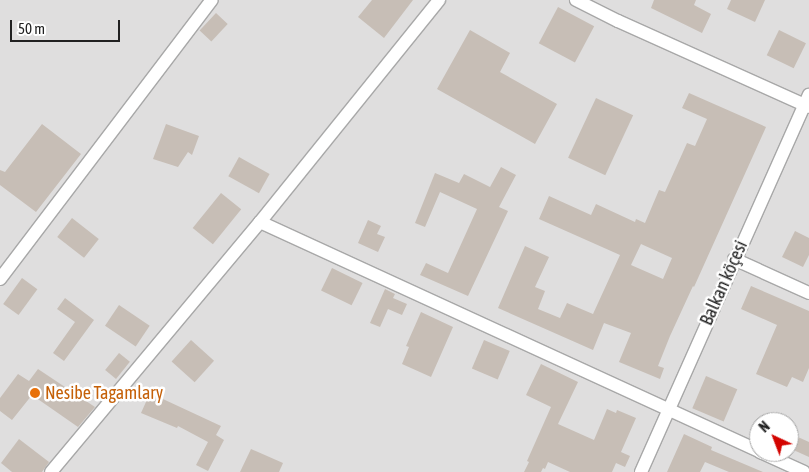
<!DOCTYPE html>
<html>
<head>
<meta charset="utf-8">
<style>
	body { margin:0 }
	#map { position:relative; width:809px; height:472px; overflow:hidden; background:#f2efe8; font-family:"Asap Condensed",sans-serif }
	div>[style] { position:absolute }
	.residential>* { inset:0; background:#dfdede }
	.building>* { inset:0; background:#c7beb6; transform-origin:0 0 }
	.roads { filter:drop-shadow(1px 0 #a8a8a8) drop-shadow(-1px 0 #a8a8a8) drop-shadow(0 1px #a8a8a8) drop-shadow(0 -1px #a8a8a8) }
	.minor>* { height:12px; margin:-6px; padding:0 6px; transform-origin:6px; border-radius:6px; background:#fff }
	.dots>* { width:14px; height:14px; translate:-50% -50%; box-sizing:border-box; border:2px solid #fff; border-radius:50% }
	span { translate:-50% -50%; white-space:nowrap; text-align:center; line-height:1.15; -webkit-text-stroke:5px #fff; paint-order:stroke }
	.street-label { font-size:18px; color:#212121 }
	.food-label { font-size:18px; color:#c56008 }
	.left { translate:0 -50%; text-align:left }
	.north { position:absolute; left:749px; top:412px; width:50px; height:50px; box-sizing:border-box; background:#fff; border:1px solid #a6a6a6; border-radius:50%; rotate:317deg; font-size:14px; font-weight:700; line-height:20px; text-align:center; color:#212121 }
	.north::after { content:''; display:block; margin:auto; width:18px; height:22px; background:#d30400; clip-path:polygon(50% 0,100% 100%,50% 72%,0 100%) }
	.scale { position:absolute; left:10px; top:20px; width:110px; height:22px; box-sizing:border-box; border:2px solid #212121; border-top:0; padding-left:6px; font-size:15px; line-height:18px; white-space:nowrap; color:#212121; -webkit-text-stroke:4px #fff; paint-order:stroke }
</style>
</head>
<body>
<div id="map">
	<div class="residential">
		<div style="clip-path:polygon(evenodd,0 0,809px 0,809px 472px,0 472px,0 0,759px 422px,789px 422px,789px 452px,759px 452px,759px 422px)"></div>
	</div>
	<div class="building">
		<div style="clip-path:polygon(372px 0,413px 0,384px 38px,358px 17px)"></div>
		<div style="clip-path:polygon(654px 0,696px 0,694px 5px,711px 14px,702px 33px,651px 8px)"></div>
		<div style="clip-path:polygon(731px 0,765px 0,755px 22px,727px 9px)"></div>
		<div style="left:558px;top:7px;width:41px;height:41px;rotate:28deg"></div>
		<div style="left:216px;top:13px;width:16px;height:24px;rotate:43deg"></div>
		<div style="clip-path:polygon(470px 30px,510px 53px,500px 72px,557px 104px,535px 144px,437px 89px)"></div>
		<div style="left:779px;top:30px;width:30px;height:28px;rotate:26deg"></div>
		<div style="clip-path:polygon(evenodd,689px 93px,766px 127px,694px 287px,693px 286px,670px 336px,658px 366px,664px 368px,660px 379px,619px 362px,631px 333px,604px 323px,593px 350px,498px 308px,525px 246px,549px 257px,535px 287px,545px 291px,538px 309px,560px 318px,567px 303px,593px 314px,620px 255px,539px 219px,549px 196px,591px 215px,596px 204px,635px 222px,636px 219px,645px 223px,659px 190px,665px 192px,687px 143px,695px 146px,707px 119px,682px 108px,689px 93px,641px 244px,672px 258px,663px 279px,631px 265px,641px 244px)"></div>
		<div style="left:596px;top:98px;width:41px;height:66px;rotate:25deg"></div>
		<div style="clip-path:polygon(42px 124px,81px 154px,36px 212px,0 185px,0 170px,5px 172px)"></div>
		<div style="clip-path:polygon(166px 124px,199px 136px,192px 155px,188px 152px,178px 167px,153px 159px)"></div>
		<div style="left:239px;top:157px;width:35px;height:22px;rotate:29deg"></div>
		<div style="clip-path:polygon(501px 167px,516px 175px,499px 207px,508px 211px,468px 296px,420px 275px,426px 263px,448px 273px,477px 209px,440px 192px,425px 227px,415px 223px,435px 173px,459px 183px,464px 174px,490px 187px)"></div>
		<div style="left:221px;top:193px;width:26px;height:45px;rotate:39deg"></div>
		<div style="left:72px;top:218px;width:34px;height:24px;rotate:38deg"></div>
		<div style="clip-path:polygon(368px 220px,381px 226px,377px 234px,385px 237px,378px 252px,358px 243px)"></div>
		<div style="clip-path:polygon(795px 231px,809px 238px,809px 255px,803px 267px,782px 257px)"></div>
		<div style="left:332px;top:268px;width:34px;height:25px;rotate:26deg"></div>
		<div style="left:22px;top:278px;width:19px;height:32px;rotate:36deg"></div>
		<div style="clip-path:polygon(751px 286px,809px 311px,809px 368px,803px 382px,792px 377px,787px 387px,756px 374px,777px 325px,741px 309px)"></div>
		<div style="clip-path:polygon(385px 289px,395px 294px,393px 298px,407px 304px,402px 315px,388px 309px,380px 327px,370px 323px)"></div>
		<div style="clip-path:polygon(65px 298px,94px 320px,64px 361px,53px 353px,75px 322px,57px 309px)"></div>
		<div style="left:119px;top:305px;width:37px;height:25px;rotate:34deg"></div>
		<div style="clip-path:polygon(421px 312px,453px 327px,431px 377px,402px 364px,409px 347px,406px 346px)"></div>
		<div style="left:191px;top:340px;width:31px;height:29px;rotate:42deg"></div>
		<div style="left:484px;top:340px;width:28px;height:31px;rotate:23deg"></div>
		<div style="left:119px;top:353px;width:14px;height:22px;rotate:39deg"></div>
		<div style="clip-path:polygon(541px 364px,578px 382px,558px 424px,594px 440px,607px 409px,616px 413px,617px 410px,636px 418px,621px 452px,630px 456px,625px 467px,616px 463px,612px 472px,570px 472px,548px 462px,545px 469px,543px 468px,541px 472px,524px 472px,529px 462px,527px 461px,551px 407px,526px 395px)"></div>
		<div style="clip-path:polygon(38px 369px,95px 407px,78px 427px,32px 395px,12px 420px,0 411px,0 398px,18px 374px,29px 381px)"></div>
		<div style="left:706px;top:376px;width:34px;height:35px;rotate:23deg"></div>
		<div style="clip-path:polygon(150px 393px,221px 426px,216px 435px,224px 440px,208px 471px,196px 465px,208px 442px,178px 426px,177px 428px,141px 413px)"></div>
		<div style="clip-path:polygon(789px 433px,809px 442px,809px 457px,789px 448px)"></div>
		<div style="clip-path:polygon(684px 434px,712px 447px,711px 450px,763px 472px,729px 472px,705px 462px,700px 472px,667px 472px)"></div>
		<div style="clip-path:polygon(19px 439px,49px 462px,42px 472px,12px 472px,1px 463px)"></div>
		<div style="clip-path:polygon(251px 449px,283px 463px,279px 472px,240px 472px)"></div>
	</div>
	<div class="roads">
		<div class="minor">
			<div style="left:576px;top:0;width:47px;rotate:26.6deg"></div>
			<div style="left:618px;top:21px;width:209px;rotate:24.2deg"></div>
			<div style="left:260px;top:222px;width:549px;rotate:24.65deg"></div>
			<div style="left:734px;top:259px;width:82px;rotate:24.4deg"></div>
			<div style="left:0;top:279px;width:350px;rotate:-52.8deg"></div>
			<div style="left:760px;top:452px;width:48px;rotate:24.4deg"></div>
			<div style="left:51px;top:472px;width:326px;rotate:-50.1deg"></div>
			<div style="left:260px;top:222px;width:285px;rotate:-51.1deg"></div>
			<div style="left:641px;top:472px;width:413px;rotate:-66deg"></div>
		</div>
	</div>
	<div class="dots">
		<div style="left:35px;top:393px;background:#e8710a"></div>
	</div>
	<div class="street-label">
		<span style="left:724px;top:283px;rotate:-66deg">Balkan köçesi</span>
	</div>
	<div class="food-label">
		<span class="left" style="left:45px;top:393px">Nesibe Tagamlary</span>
	</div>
	<div class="north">N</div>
	<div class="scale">50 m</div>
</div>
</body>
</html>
